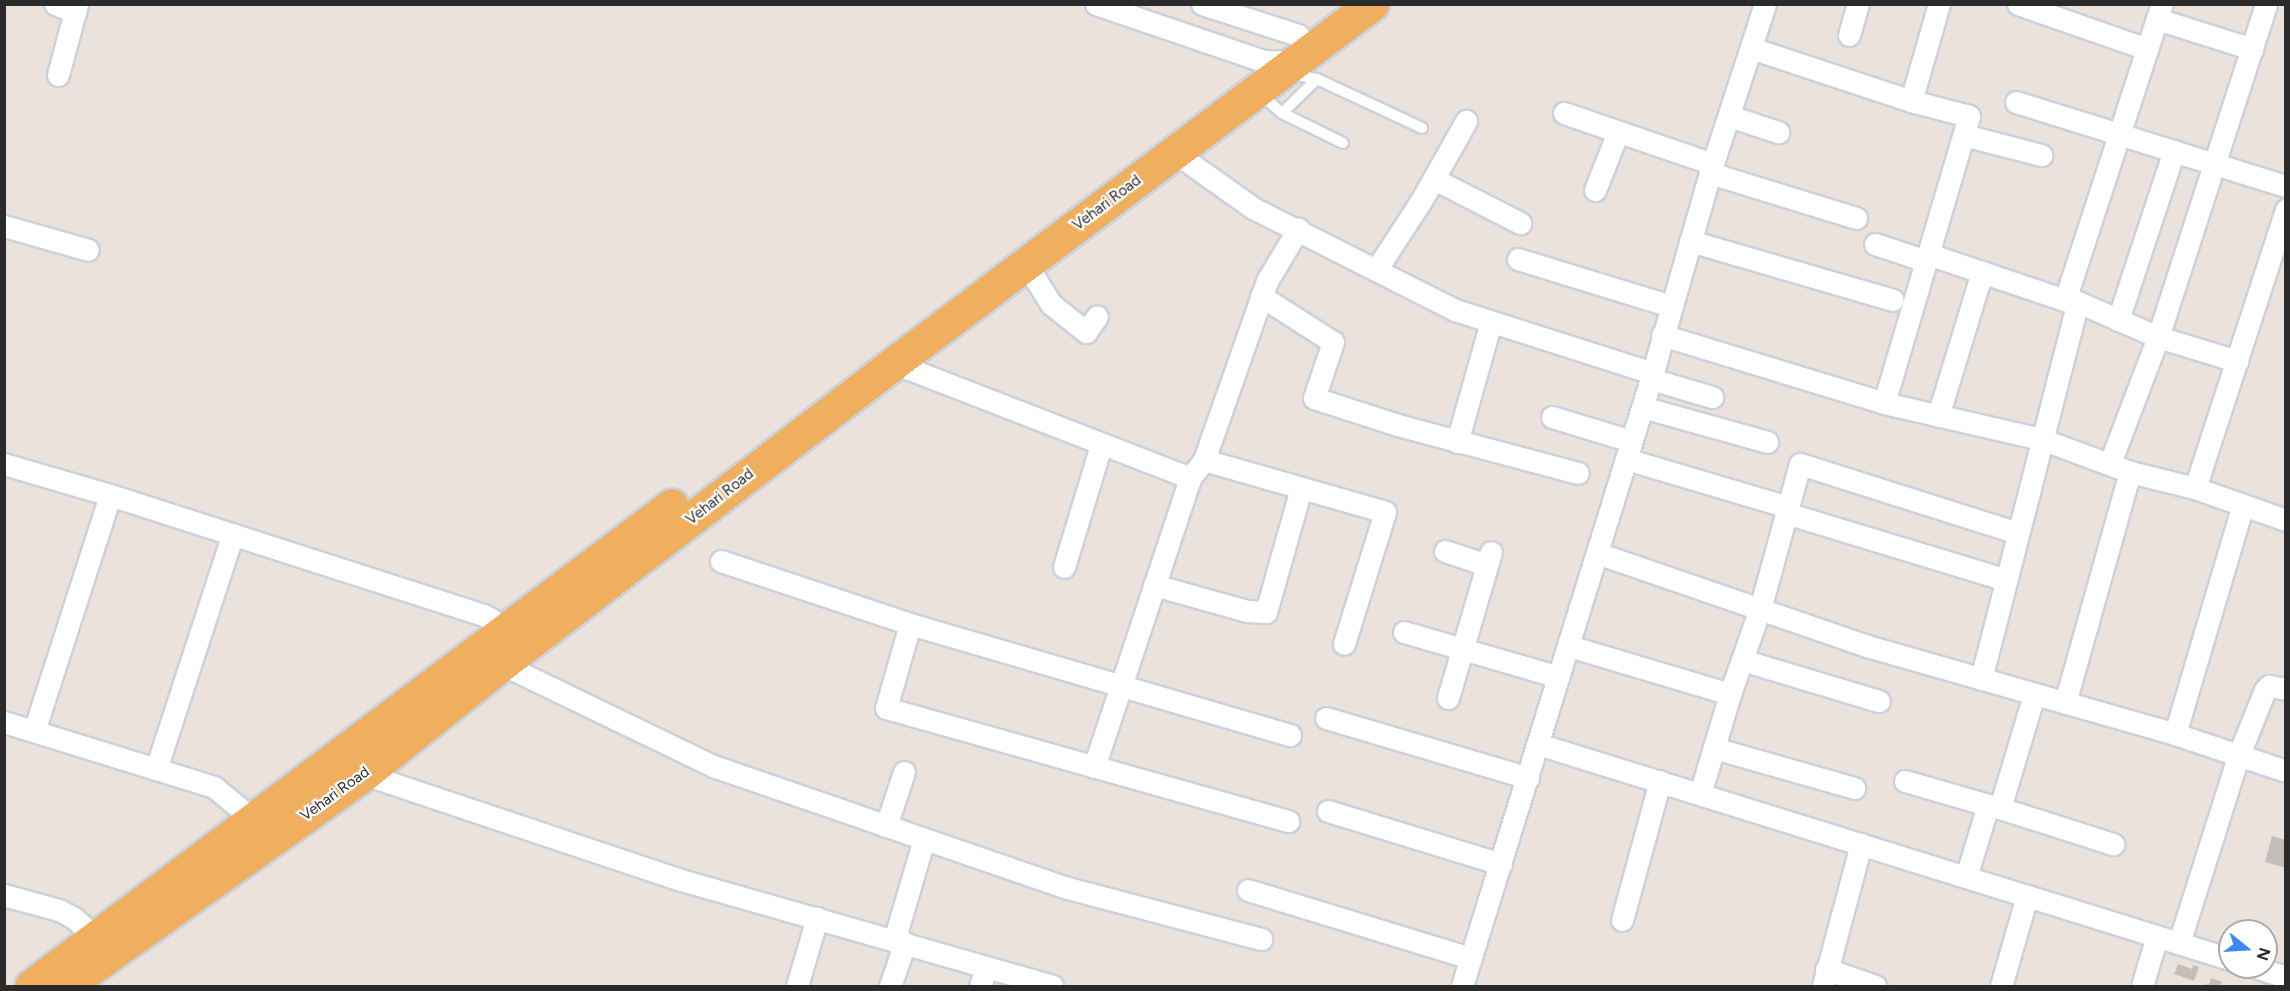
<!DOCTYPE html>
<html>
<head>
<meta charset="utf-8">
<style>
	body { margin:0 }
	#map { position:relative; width:2290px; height:991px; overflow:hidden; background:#ece2dc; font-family:Figtree,sans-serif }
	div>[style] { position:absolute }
	.building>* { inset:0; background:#c4bdb8 }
	.roads { filter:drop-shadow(2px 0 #cbd2dc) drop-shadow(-2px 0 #cbd2dc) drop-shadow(0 2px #cbd2dc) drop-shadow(0 -2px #cbd2dc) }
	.service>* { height:10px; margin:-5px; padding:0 5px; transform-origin:5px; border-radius:5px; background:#fff }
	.minor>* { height:21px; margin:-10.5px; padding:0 10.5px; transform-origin:10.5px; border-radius:10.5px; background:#fff }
	.primary>* { height:33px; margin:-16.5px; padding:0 16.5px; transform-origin:16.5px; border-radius:16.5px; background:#efaf5f }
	span { translate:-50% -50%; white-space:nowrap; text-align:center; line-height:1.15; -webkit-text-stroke:4.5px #fff; paint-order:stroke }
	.street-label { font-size:15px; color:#2a2a2a }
	.frame { position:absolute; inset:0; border:6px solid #2a2a2a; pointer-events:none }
	.north { position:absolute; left:2218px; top:919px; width:60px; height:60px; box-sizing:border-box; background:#fff; border:2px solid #aaa; border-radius:50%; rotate:108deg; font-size:16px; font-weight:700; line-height:24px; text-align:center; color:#2a2a2a }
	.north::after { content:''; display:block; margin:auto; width:21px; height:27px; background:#3e87f8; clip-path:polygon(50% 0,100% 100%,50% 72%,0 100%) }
</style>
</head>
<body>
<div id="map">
	<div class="building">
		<div style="clip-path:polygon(2272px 836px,2286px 840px,2286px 868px,2265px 862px)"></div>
		<div style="clip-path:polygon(2178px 964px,2192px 969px,2193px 965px,2199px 967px,2194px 981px,2174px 974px)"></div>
		<div style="clip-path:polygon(2211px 978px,2222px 982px,2220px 986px,2205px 986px,2206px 984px,2209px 985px)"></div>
	</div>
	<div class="roads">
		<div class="service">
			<div style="left:1290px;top:73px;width:28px;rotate:13deg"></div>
			<div style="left:1317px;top:79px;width:116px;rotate:25deg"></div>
			<div style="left:1259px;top:93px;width:30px;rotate:41deg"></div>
			<div style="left:1282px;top:113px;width:68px;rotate:26.2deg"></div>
			<div style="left:1282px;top:113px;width:49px;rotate:-44.2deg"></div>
		</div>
		<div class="minor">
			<div style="left:55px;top:4px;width:22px;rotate:22deg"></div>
			<div style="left:1096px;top:4px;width:176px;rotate:18.8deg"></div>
			<div style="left:1263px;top:61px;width:32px;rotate:2deg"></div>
			<div style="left:1202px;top:4px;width:101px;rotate:17.9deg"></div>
			<div style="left:1298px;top:35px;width:20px;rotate:57deg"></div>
			<div style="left:2018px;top:4px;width:137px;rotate:19.2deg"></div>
			<div style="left:2157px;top:19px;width:100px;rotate:17.5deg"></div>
			<div style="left:1849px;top:35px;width:32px;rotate:-74deg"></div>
			<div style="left:1751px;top:48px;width:169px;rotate:18.3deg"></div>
			<div style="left:1911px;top:101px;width:60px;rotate:14.5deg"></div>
			<div style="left:1969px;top:116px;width:299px;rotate:106.5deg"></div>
			<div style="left:58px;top:75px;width:73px;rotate:-75deg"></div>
			<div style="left:1911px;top:101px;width:101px;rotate:-73.9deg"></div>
			<div style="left:2016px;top:102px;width:283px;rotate:17.3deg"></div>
			<div style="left:1564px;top:113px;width:157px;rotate:18.9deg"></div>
			<div style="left:1729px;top:116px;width:52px;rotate:18.1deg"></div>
			<div style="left:1964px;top:135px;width:80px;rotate:14.6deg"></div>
			<div style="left:1174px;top:152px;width:97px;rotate:35.3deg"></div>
			<div style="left:1253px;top:208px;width:226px;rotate:26.8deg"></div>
			<div style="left:1455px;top:310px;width:207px;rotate:17.7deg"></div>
			<div style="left:1710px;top:173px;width:153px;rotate:17.1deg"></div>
			<div style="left:1434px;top:179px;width:97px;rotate:27.1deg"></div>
			<div style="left:1595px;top:190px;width:62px;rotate:-68.4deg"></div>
			<div style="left:4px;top:226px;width:87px;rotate:15.9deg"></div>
			<div style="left:1690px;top:241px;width:211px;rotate:16.2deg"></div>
			<div style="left:1875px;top:244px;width:54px;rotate:18.4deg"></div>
			<div style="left:1928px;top:254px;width:145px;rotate:18.6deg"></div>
			<div style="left:2065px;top:300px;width:13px;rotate:9deg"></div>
			<div style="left:2078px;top:302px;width:87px;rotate:23.6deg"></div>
			<div style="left:2158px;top:337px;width:83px;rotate:16.9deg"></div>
			<div style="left:1518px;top:259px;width:160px;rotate:17.1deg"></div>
			<div style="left:1026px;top:264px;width:47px;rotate:58deg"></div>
			<div style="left:1051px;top:304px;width:45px;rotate:38.7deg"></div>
			<div style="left:1086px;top:332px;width:19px;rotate:-55deg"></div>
			<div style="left:1376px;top:270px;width:82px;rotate:-56.9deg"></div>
			<div style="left:1421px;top:201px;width:92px;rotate:-60.6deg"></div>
			<div style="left:1261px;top:296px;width:85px;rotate:32.6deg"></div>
			<div style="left:1333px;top:342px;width:59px;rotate:108.7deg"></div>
			<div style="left:1314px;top:398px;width:88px;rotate:17.8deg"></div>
			<div style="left:1398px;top:425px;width:186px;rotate:14.9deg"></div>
			<div style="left:2065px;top:300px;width:311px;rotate:-71.9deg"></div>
			<div style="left:2118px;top:320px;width:178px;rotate:-71.7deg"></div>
			<div style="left:1662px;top:335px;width:232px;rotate:17deg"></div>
			<div style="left:1884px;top:403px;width:161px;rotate:12.9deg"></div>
			<div style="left:2041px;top:439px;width:95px;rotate:20.3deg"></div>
			<div style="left:2130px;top:472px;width:67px;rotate:13.8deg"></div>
			<div style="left:2195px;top:488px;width:96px;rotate:19.4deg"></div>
			<div style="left:894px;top:363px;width:318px;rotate:21.2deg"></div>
			<div style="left:1651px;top:379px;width:64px;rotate:16.4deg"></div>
			<div style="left:1642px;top:407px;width:130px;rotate:15.6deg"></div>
			<div style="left:1938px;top:416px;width:151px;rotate:-73deg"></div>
			<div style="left:1552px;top:417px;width:83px;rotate:16.9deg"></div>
			<div style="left:1457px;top:442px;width:125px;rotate:-74.2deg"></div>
			<div style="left:1626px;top:459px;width:169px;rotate:16.5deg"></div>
			<div style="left:1204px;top:460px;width:188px;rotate:16deg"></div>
			<div style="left:1385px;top:512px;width:138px;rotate:107.3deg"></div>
			<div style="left:2110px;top:463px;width:135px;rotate:-69.1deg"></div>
			<div style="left:2158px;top:337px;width:350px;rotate:-72deg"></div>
			<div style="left:4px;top:464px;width:110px;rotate:16.3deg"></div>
			<div style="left:110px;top:495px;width:393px;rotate:17.8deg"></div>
			<div style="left:484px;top:615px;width:27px;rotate:31deg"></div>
			<div style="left:2195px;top:488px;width:293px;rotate:-71.9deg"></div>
			<div style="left:1786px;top:513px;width:230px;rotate:16.9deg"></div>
			<div style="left:1445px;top:551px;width:44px;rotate:18.4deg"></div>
			<div style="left:1597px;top:553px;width:286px;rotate:19deg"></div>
			<div style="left:1867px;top:646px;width:320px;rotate:15.9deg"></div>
			<div style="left:2175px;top:734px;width:117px;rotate:18.4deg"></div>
			<div style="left:721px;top:561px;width:199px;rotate:18.4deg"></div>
			<div style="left:910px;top:624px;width:396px;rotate:16.3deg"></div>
			<div style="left:1064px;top:567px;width:127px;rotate:-73.1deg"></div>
			<div style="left:1154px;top:585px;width:97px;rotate:15.6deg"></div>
			<div style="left:1247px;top:611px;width:19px;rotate:3deg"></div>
			<div style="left:1266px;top:612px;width:129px;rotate:-74.2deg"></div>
			<div style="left:910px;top:624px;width:87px;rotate:105.9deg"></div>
			<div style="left:886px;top:708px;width:418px;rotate:15.7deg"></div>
			<div style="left:1404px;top:632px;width:161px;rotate:16.2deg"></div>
			<div style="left:1569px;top:646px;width:168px;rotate:16.6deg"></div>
			<div style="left:1730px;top:694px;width:104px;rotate:106.7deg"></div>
			<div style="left:1742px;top:660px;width:143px;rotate:16.7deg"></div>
			<div style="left:502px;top:664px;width:234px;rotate:25.8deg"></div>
			<div style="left:713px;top:766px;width:375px;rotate:19deg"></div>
			<div style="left:1068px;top:888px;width:200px;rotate:14.8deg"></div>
			<div style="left:1981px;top:679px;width:389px;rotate:-75.6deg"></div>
			<div style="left:1730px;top:694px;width:90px;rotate:-70.6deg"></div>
			<div style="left:1760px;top:609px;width:150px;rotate:-74.6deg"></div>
			<div style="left:1800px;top:464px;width:228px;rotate:17.6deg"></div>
			<div style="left:1448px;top:698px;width:152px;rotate:-73.6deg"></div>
			<div style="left:2065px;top:703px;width:240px;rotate:-74.3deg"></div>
			<div style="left:1326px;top:718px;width:211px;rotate:16.5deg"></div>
			<div style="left:4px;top:722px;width:220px;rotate:17.2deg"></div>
			<div style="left:214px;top:787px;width:52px;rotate:39.5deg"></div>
			<div style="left:34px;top:731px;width:248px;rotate:-72.1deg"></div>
			<div style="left:2175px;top:734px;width:239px;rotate:-73.5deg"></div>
			<div style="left:1538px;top:744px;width:725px;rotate:17.26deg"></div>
			<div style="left:1714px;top:748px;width:146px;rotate:15.9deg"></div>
			<div style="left:1094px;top:767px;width:305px;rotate:-71.6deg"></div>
			<div style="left:1190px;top:478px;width:23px;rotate:-52deg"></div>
			<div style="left:1204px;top:460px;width:190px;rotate:-70.6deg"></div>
			<div style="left:1267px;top:281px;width:61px;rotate:-59.2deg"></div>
			<div style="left:156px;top:769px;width:247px;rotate:-71.9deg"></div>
			<div style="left:364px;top:774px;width:334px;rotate:18.5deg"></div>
			<div style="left:681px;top:880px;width:386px;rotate:15.9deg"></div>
			<div style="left:1905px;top:781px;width:86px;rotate:16.1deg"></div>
			<div style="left:2000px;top:808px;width:119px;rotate:17.7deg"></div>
			<div style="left:1328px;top:811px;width:181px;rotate:17deg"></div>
			<div style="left:886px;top:826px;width:57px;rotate:-71.6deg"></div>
			<div style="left:1966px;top:877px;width:75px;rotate:-73deg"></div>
			<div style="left:1988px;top:805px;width:12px;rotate:14deg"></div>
			<div style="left:2000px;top:808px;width:118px;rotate:-73.3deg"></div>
			<div style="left:1248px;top:890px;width:233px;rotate:17deg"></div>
			<div style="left:4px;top:895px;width:57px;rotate:15.3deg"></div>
			<div style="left:59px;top:910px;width:17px;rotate:28deg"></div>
			<div style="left:74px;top:918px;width:30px;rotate:42deg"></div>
			<div style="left:1622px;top:920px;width:144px;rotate:-74.7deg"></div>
			<div style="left:894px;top:941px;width:106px;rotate:-73.6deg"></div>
			<div style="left:2179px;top:943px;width:195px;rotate:-72.4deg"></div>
			<div style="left:2238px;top:757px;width:72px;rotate:-68.1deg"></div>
			<div style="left:2265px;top:690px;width:6px;rotate:-45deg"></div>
			<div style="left:2269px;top:686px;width:17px;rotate:10deg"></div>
			<div style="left:2255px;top:967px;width:33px;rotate:18deg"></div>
			<div style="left:1826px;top:969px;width:52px;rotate:19.1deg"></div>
			<div style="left:797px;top:986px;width:71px;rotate:-73.6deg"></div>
			<div style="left:890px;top:986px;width:46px;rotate:-70.8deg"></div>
			<div style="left:980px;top:986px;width:19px;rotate:-72deg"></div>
			<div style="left:1462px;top:986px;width:636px;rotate:-72.71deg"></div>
			<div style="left:1651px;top:379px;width:228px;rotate:-74deg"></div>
			<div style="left:1714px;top:160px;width:164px;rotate:-71.9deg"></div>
			<div style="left:1823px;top:986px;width:147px;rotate:-75deg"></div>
			<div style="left:2001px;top:986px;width:94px;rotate:-73.9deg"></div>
			<div style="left:2142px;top:986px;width:52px;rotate:-73.3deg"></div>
		</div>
		<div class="primary">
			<div style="left:31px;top:986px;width:801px;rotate:-36.88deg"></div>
			<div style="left:66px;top:986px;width:366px;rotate:-35.4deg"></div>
			<div style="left:364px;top:774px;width:176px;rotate:-38.6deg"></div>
			<div style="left:502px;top:664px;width:494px;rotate:-37.5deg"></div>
			<div style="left:894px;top:363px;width:598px;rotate:-36.91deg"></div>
		</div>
	</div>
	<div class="street-label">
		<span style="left:1107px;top:203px;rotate:-37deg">Vehari Road</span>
		<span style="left:720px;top:497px;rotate:-38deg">Vehari Road</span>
		<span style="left:335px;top:794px;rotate:-36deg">Vehari Road</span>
	</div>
	<div class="frame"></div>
	<div class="north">N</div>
</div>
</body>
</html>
